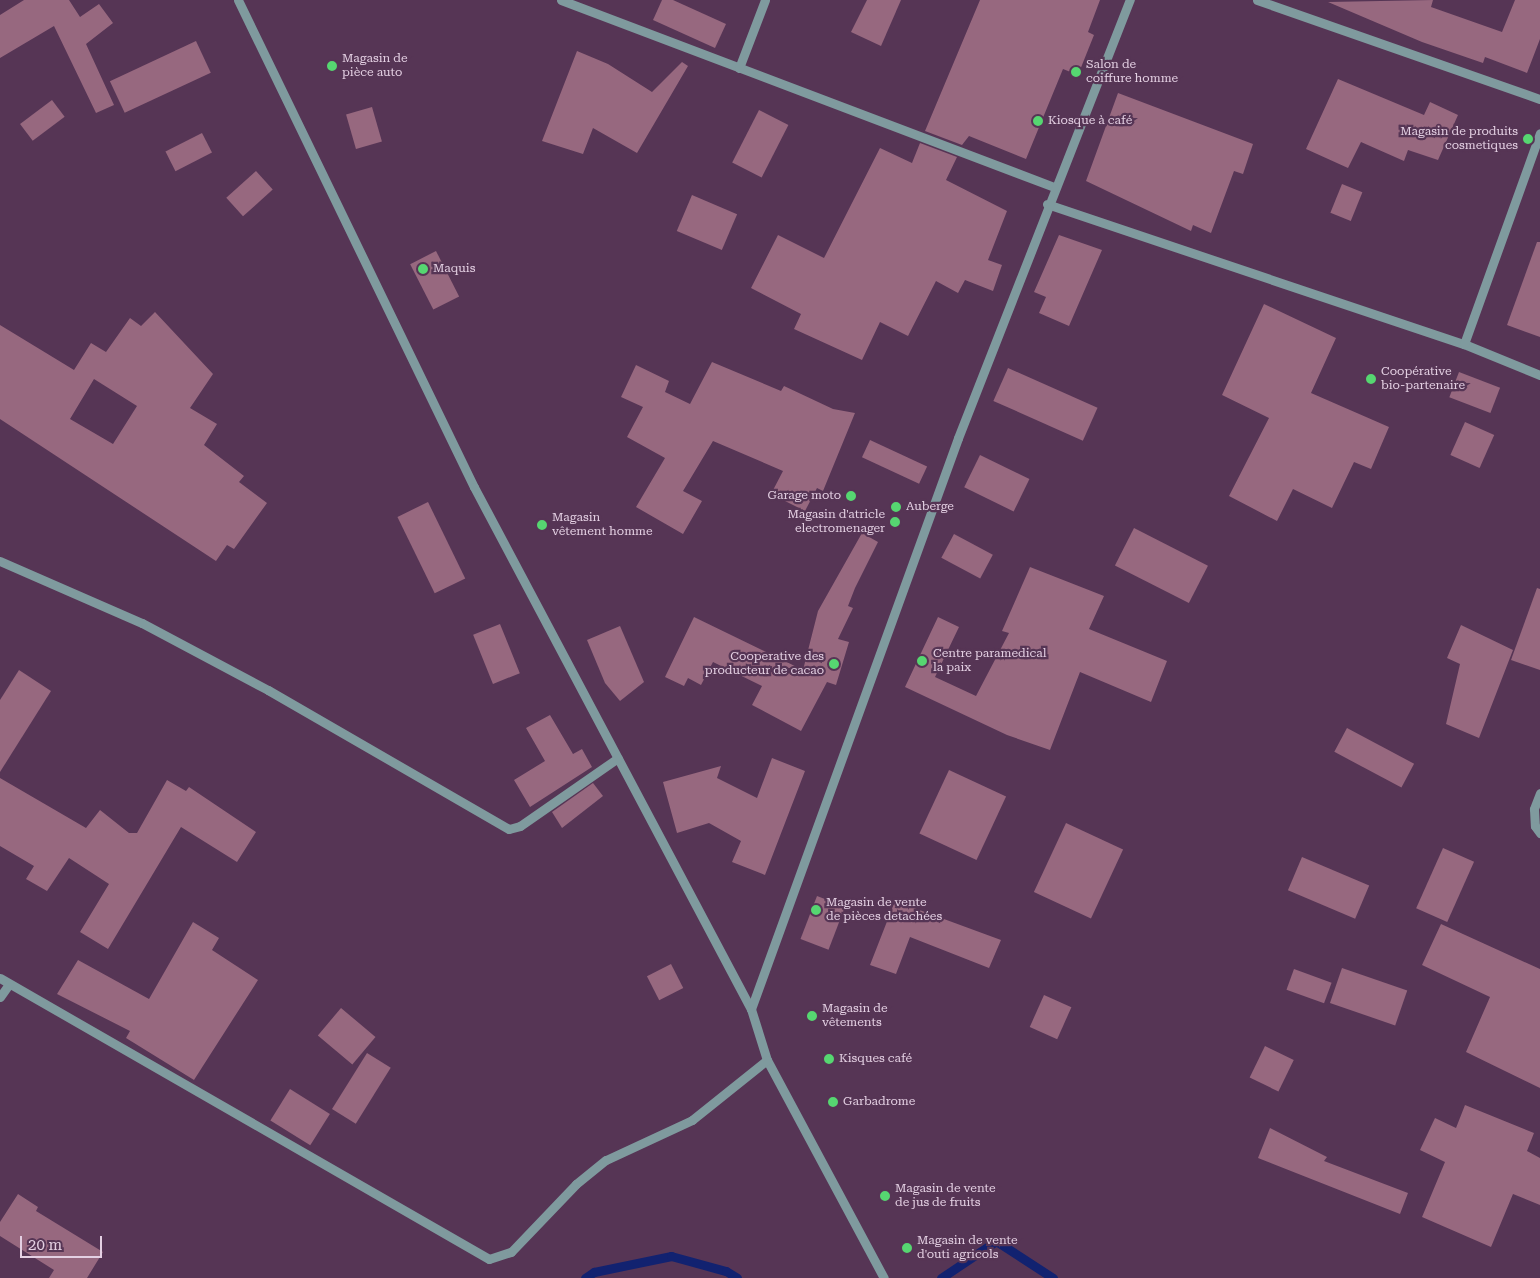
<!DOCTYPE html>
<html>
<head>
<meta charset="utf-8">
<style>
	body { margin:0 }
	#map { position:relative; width:1540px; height:1278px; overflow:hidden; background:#563555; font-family:"Roboto Serif",serif }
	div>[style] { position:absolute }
	.stream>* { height:9px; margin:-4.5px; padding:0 4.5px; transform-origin:4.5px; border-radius:4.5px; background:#122270 }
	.building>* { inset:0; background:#97687f; transform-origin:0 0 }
	.minor>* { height:9px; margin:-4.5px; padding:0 4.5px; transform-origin:4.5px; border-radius:4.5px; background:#7f9a9e }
	.dots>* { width:14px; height:14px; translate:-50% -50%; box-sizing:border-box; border:2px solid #563555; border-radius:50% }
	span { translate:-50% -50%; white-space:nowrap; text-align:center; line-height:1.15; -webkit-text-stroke:4.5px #563555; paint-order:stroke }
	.poi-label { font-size:12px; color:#e4d0e3 }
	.left { translate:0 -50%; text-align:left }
	.right { translate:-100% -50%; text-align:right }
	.scale { position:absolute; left:20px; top:1236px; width:82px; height:22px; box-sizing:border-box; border:2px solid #e4d0e3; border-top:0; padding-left:6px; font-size:15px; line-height:18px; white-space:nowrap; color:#e4d0e3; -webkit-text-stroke:4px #563555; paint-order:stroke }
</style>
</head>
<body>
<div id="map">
	<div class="stream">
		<div style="left:585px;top:1278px;width:11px;rotate:-34deg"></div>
		<div style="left:594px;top:1272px;width:79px;rotate:-11.7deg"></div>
		<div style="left:671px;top:1256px;width:57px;rotate:15.3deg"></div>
		<div style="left:726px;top:1271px;width:13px;rotate:32deg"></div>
		<div style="left:941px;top:1278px;width:66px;rotate:-33.9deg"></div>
		<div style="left:996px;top:1241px;width:68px;rotate:33deg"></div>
	</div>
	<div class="building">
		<div style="clip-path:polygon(24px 0,69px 0,80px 17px,99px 4px,113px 23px,86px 44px,114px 105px,96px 113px,54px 26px,0 58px,0 15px)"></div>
		<div style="clip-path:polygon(662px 0,673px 0,726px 24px,715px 48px,653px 20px)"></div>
		<div style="clip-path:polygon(867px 0,901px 0,881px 46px,851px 32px)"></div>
		<div style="clip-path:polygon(980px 0,1100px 0,1088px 32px,1094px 35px,1078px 75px,1063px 69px,1026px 159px,969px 136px,962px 145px,925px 131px)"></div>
		<div style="clip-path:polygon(1433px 0,1431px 7px,1502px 32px,1515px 0,1540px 0,1540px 39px,1527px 73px,1485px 57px,1483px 63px,1422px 42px,1328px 2px)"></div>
		<div style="left:196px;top:41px;width:35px;height:95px;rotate:65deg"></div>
		<div style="clip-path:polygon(577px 51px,608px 64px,652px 92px,682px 62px,688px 66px,637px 153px,593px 128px,583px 154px,542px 141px)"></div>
		<div style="clip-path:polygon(1338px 79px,1424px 115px,1430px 102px,1458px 115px,1438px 160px,1408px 150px,1404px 161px,1361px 142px,1348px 168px,1306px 149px)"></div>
		<div style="clip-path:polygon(1118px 93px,1253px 144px,1243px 174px,1234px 171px,1211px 233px,1193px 225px,1191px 231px,1086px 181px)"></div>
		<div style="left:52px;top:100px;width:21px;height:40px;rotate:53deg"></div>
		<div style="left:372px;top:107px;width:36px;height:27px;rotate:74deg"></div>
		<div style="left:759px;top:110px;width:33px;height:59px;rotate:27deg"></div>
		<div style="left:202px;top:133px;width:22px;height:41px;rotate:63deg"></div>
		<div style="clip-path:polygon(920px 143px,957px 157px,946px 180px,1007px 211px,988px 260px,1002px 265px,993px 291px,965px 280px,958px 293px,936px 281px,908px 336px,880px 322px,862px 360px,794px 329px,801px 314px,751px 288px,778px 235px,824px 258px,880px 148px,912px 163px)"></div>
		<div style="left:256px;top:171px;width:25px;height:40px;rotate:48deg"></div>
		<div style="left:1342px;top:184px;width:22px;height:31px;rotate:22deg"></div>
		<div style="left:692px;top:195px;width:49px;height:39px;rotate:23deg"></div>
		<div style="clip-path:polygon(1059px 235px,1102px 250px,1069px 326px,1039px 313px,1046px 297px,1034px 292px)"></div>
		<div style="clip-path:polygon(1537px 242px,1540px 242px,1540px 337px,1507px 325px)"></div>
		<div style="left:436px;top:251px;width:51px;height:29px;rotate:63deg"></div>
		<div style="clip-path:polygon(1264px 304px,1336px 338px,1311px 393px,1389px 427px,1371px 469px,1354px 462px,1332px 508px,1293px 489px,1277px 521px,1229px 496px,1269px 418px,1222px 395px)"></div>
		<div style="clip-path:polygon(evenodd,155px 312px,213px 374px,190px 408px,217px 424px,204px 445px,244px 476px,239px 482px,267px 503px,234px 549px,227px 545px,216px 561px,0 419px,0 325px,74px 370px,91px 343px,106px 352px,130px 318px,141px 326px,155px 312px,94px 379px,137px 406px,113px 444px,70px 419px,94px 379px)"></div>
		<div style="clip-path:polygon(712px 362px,781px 391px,784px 386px,833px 409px,855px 413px,823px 491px,817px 488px,805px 511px,771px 494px,783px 471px,713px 441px,683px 491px,702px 501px,683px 534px,636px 507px,665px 458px,627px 437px,643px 407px,621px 397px,636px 365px,669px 381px,665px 392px,690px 404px)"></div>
		<div style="left:1008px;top:368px;width:98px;height:36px;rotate:24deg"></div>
		<div style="left:1459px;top:372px;width:44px;height:27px;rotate:21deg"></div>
		<div style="left:1465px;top:422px;width:32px;height:36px;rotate:24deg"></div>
		<div style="left:870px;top:440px;width:63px;height:19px;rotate:25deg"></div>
		<div style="left:980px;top:455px;width:55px;height:36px;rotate:26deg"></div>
		<div style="left:428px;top:502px;width:85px;height:34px;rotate:64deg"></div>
		<div style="left:1134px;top:528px;width:83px;height:42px;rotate:27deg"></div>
		<div style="clip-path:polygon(862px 533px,878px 542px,855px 588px,848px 606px,853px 608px,838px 639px,849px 642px,836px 685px,827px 682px,801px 731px,752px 705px,762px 686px,713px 662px,701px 685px,688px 678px,684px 686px,665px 677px,694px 617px,803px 670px,818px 611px)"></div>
		<div style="left:954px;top:534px;width:44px;height:27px;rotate:28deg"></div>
		<div style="clip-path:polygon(1030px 567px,1104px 596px,1089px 629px,1167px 661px,1151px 702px,1080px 672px,1050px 750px,1007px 735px,905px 687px,938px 617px,959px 627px,935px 677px,976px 696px,1009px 633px,1002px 631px)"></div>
		<div style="clip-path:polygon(1537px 588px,1540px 589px,1540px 670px,1511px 660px)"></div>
		<div style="left:500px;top:624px;width:53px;height:29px;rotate:68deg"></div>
		<div style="clip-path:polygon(1461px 625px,1513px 650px,1479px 738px,1446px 724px,1460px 664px,1447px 658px)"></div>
		<div style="clip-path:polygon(620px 626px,644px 682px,620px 701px,605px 683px,587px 640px)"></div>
		<div style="clip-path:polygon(19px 670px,51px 691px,0 772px,0 700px)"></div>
		<div style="clip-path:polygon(550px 715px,573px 754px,582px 749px,592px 767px,530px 807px,514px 780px,545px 761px,526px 728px)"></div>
		<div style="left:1347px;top:728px;width:76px;height:27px;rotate:28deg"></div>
		<div style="clip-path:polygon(772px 758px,805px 771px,765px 875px,732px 862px,741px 841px,709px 823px,677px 833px,663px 782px,721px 766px,717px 778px,757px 798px)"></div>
		<div style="left:949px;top:770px;width:63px;height:70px;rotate:25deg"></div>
		<div style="clip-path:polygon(0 778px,86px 828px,100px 810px,129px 833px,137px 833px,167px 780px,186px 791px,189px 787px,256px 832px,237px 862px,181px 827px,108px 949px,80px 932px,109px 884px,69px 858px,47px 891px,26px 879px,34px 866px,0 846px)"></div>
		<div style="clip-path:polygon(593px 783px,603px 796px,562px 828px,552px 812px)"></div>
		<div style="left:1066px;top:823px;width:63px;height:76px;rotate:25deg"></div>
		<div style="left:1443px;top:848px;width:34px;height:66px;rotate:24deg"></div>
		<div style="left:1302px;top:857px;width:73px;height:36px;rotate:23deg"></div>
		<div style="left:817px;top:896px;width:30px;height:46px;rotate:21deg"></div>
		<div style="clip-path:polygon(895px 901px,1001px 940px,989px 968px,910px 937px,896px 974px,870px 965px)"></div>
		<div style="clip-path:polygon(193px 922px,219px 938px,212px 950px,258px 980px,194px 1080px,126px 1038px,130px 1031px,57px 994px,78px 960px,149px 999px)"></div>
		<div style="clip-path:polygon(1441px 924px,1540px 969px,1540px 1088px,1466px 1052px,1490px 997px,1422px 965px)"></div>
		<div style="left:671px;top:964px;width:27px;height:27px;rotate:63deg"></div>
		<div style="left:1342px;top:968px;width:69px;height:37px;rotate:19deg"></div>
		<div style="left:1294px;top:969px;width:40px;height:22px;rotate:20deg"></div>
		<div style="left:1044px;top:995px;width:30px;height:35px;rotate:24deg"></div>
		<div style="left:341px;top:1008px;width:45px;height:36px;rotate:40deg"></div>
		<div style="left:1265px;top:1046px;width:32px;height:35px;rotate:26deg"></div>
		<div style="left:367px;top:1053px;width:28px;height:66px;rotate:32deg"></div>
		<div style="left:290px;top:1089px;width:47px;height:37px;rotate:32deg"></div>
		<div style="clip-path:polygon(1465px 1105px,1534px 1133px,1527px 1151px,1540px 1158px,1540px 1205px,1513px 1194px,1491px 1247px,1422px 1217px,1445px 1162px,1420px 1150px,1435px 1118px,1456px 1128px)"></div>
		<div style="clip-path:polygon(1270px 1128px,1327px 1157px,1324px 1161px,1408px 1193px,1400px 1214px,1258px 1158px)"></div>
		<div style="clip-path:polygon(18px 1194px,38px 1207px,36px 1211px,103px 1252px,87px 1278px,49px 1278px,54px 1270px,0 1236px,0 1222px)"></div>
	</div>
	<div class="minor">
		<div style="left:238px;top:0;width:541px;rotate:64.15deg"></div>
		<div style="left:474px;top:487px;width:591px;rotate:62.05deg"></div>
		<div style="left:751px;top:1009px;width:53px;rotate:72.6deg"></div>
		<div style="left:767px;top:1060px;width:247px;rotate:61.8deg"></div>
		<div style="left:561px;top:0;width:527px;rotate:20.77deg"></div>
		<div style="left:1257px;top:0;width:300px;rotate:19.3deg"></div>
		<div style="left:739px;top:68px;width:73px;rotate:-69.1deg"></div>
		<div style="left:1047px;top:204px;width:440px;rotate:18.6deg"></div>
		<div style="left:1464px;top:344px;width:82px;rotate:22.2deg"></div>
		<div style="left:1464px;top:344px;width:224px;rotate:-70.2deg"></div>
		<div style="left:0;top:561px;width:155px;rotate:23.6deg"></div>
		<div style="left:142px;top:623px;width:143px;rotate:28deg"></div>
		<div style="left:268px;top:690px;width:278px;rotate:30deg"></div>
		<div style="left:509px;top:829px;width:11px;rotate:-15deg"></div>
		<div style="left:520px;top:826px;width:119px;rotate:-34.8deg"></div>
		<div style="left:1540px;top:793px;width:17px;rotate:111deg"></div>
		<div style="left:1534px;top:809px;width:17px;rotate:87deg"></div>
		<div style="left:1535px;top:826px;width:9px;rotate:54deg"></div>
		<div style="left:0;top:978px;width:564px;rotate:29.88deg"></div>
		<div style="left:489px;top:1259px;width:23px;rotate:-18deg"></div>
		<div style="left:511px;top:1252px;width:94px;rotate:-46.3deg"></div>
		<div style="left:576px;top:1184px;width:38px;rotate:-39deg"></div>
		<div style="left:606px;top:1160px;width:95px;rotate:-24.9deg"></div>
		<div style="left:692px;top:1120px;width:96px;rotate:-38.7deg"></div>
		<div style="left:0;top:997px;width:16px;rotate:-55deg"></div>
		<div style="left:751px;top:1009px;width:607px;rotate:-70.07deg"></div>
		<div style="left:958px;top:438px;width:471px;rotate:-68.6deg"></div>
	</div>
	<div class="dots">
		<div style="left:332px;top:66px;background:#56d671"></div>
		<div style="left:1076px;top:72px;background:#56d671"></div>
		<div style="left:1038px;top:121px;background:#56d671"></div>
		<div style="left:1528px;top:139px;background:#56d671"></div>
		<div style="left:423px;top:269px;background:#56d671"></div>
		<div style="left:1371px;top:379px;background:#56d671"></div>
		<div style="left:851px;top:496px;background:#56d671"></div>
		<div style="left:896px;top:507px;background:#56d671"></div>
		<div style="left:895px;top:522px;background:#56d671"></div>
		<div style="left:542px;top:525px;background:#56d671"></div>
		<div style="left:922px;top:661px;background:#56d671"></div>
		<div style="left:834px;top:664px;background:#56d671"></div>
		<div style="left:816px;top:910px;background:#56d671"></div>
		<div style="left:812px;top:1016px;background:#56d671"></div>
		<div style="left:829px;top:1059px;background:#56d671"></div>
		<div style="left:833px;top:1102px;background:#56d671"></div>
		<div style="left:885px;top:1196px;background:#56d671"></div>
		<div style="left:907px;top:1248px;background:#56d671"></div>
	</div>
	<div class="poi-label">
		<span class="left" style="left:342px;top:66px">Magasin de<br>pièce auto</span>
		<span class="left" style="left:1086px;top:72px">Salon de<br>coiffure homme</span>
		<span class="left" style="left:1048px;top:121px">Kiosque à café</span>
		<span class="right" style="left:1518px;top:139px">Magasin de produits<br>cosmetiques</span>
		<span class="left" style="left:433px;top:269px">Maquis</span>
		<span class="left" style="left:1381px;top:379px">Coopérative<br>bio-partenaire</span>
		<span class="right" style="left:841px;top:496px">Garage moto</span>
		<span class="left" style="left:906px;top:507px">Auberge</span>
		<span class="right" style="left:885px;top:522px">Magasin d'atricle<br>electromenager</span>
		<span class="left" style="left:552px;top:525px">Magasin<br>vêtement homme</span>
		<span class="left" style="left:933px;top:661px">Centre paramedical<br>la paix</span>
		<span class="right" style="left:824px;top:664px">Cooperative des<br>producteur de cacao</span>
		<span class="left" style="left:826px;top:910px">Magasin de vente<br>de pièces detachées</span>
		<span class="left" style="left:822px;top:1016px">Magasin de<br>vêtements</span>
		<span class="left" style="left:839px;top:1059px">Kisques café</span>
		<span class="left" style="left:843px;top:1102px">Garbadrome</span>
		<span class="left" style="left:895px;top:1196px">Magasin de vente<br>de jus de fruits</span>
		<span class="left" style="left:917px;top:1248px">Magasin de vente<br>d'outi agricols</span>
	</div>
	<div class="scale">20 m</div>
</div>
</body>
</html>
